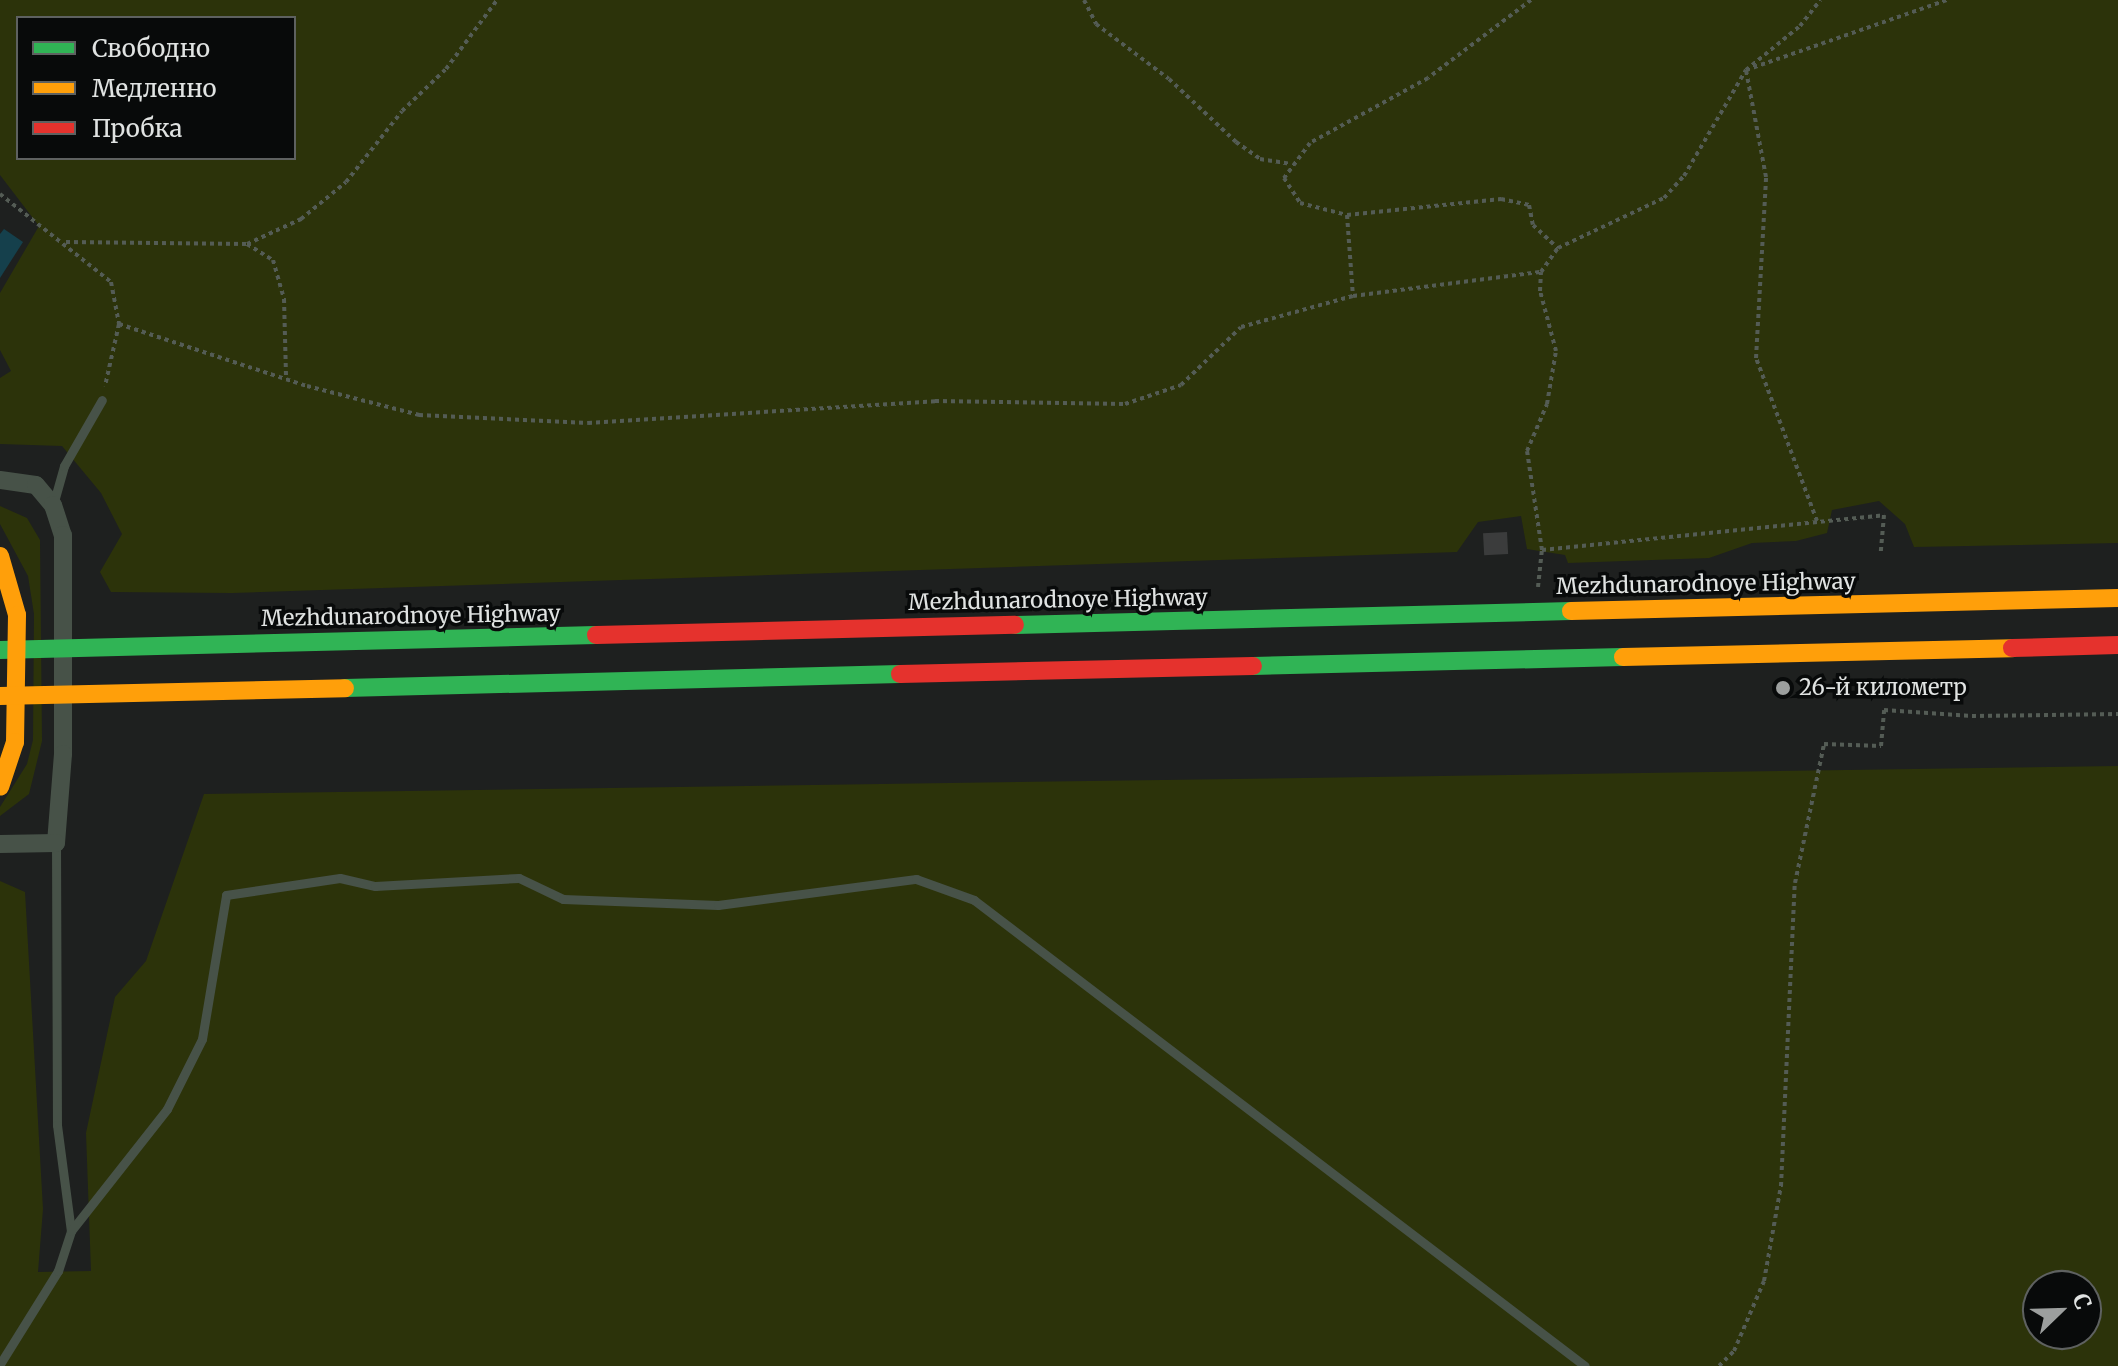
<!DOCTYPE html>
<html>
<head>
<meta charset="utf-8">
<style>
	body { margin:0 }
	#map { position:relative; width:2118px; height:1366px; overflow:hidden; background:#1e201f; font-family:Merriweather,serif }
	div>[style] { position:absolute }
	.green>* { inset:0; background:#2c330a }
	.water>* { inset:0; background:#15404c }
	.building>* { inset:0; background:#3b3c3c; transform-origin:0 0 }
	.path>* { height:4px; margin-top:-2px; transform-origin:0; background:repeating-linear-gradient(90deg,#545c55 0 4px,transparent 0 8px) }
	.lane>* { height:9px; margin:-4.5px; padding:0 4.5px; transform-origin:4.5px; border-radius:4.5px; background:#475248 }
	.street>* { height:18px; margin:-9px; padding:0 9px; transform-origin:9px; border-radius:9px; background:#475248 }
	.fast>* { height:18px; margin:-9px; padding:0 9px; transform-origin:9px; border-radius:9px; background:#30b455 }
	.slow>* { height:18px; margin:-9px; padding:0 9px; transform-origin:9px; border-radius:9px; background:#ff9f0a }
	.jam>* { height:18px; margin:-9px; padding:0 9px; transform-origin:9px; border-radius:9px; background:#e5322d }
	.dots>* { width:22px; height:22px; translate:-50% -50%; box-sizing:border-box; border:4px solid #080a0a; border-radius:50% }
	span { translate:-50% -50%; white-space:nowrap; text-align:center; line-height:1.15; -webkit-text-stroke:7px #080a0a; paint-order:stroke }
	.street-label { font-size:22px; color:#e0e3e2 }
	.poi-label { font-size:22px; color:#e0e3e2 }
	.left { translate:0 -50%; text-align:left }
	.legend { position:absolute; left:16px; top:16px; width:280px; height:144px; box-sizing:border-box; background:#080a0a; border:2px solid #5e6160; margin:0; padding:10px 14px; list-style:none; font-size:24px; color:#e0e3e2 }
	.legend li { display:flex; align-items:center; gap:16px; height:40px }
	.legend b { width:40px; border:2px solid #5e6160 }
	.north { position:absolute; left:2022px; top:1270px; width:80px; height:80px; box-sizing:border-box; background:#080a0a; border:2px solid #5e6160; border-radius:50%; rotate:67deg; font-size:22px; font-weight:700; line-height:32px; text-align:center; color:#e0e3e2 }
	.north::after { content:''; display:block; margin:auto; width:28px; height:36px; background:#9c9f9e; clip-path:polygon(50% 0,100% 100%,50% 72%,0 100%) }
</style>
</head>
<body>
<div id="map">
	<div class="green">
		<div style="clip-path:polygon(evenodd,0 0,2118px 0,2118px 543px,1914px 547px,1905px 524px,1879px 501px,1832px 510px,1827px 533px,1796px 541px,1752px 543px,1709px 558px,1568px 563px,1565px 555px,1527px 549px,1521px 516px,1478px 522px,1457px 552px,232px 593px,111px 592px,100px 572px,122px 534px,101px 493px,62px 446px,0 444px,0 378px,11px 371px,0 350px,0 293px,39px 226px,0 175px,0 0,18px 18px,294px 18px,294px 158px,18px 158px,18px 18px)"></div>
		<div style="clip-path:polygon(0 506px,27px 518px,40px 540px,42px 741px,29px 794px,0 816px,0 807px,27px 764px,33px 740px,34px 614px,28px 576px,0 524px)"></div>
		<div style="clip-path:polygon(evenodd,2118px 766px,2118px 1366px,0 1366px,0 881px,25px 892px,43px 1209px,38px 1272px,91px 1271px,86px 1133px,115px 997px,146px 961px,204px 794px,2118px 766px,2038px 1286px,2086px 1286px,2086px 1334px,2038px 1334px,2038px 1286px)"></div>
	</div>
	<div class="water">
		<div style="clip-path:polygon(4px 229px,23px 242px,0 278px,0 234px)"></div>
	</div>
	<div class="building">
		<div style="left:1507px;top:532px;width:22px;height:24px;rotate:87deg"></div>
	</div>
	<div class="path">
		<div style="left:1084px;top:0;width:27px;rotate:63deg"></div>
		<div style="left:1096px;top:24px;width:91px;rotate:37deg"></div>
		<div style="left:1169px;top:79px;width:92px;rotate:43.2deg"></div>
		<div style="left:1236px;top:142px;width:29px;rotate:35deg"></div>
		<div style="left:1260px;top:159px;width:30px;rotate:9deg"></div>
		<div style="left:1531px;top:0;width:129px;rotate:142.9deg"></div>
		<div style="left:1428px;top:78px;width:135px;rotate:151.2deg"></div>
		<div style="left:1310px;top:143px;width:44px;rotate:126.6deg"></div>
		<div style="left:1284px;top:178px;width:30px;rotate:57deg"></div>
		<div style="left:1300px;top:203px;width:49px;rotate:14.3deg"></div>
		<div style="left:1347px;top:215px;width:155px;rotate:-5.9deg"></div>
		<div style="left:1501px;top:199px;width:29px;rotate:12deg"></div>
		<div style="left:1529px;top:205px;width:20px;rotate:79deg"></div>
		<div style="left:1533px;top:225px;width:34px;rotate:43deg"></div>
		<div style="left:0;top:194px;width:142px;rotate:38.4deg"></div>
		<div style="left:111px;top:282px;width:43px;rotate:79.2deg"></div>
		<div style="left:119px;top:324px;width:64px;rotate:102.7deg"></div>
		<div style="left:1347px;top:215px;width:81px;rotate:85.8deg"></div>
		<div style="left:66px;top:242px;width:181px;rotate:0.6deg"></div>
		<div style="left:247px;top:244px;width:60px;rotate:-24.8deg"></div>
		<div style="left:301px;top:219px;width:58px;rotate:-39.4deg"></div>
		<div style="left:346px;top:182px;width:90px;rotate:-51.7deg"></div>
		<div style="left:402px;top:111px;width:61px;rotate:-43.7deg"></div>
		<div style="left:446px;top:69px;width:86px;rotate:-53.5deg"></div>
		<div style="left:247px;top:244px;width:31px;rotate:32deg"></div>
		<div style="left:273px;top:260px;width:41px;rotate:74.2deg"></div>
		<div style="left:284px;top:299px;width:79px;rotate:88.5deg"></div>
		<div style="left:119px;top:324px;width:198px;rotate:18.3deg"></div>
		<div style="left:307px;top:386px;width:116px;rotate:14.5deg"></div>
		<div style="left:419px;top:415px;width:169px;rotate:2.7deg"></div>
		<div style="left:588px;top:423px;width:348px;rotate:-3.6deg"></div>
		<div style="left:935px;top:401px;width:190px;rotate:0.9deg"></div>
		<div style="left:1125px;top:404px;width:59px;rotate:-18.7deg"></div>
		<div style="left:1181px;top:385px;width:83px;rotate:-44deg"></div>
		<div style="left:1241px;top:327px;width:116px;rotate:-15.5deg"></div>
		<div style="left:1353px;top:296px;width:190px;rotate:-7.3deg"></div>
		<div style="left:1817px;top:521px;width:174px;rotate:-110.5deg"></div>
		<div style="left:1756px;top:358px;width:181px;rotate:-86.8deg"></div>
		<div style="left:1766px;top:177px;width:109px;rotate:-100.6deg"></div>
		<div style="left:1746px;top:70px;width:213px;rotate:-19.2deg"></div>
		<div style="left:1542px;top:550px;width:344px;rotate:-5.8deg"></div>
		<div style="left:1884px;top:515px;width:38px;rotate:95deg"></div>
		<div style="left:1538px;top:587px;width:37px;rotate:-84deg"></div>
		<div style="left:1542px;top:550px;width:100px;rotate:-98.6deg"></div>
		<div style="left:1527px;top:451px;width:51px;rotate:-66.9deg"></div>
		<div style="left:1547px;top:404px;width:54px;rotate:-80.4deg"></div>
		<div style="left:1556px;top:351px;width:62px;rotate:-104.9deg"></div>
		<div style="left:1540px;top:291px;width:19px;rotate:-87deg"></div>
		<div style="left:1541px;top:272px;width:29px;rotate:-55deg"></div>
		<div style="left:1558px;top:248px;width:117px;rotate:-25.3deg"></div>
		<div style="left:1664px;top:198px;width:30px;rotate:-48deg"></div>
		<div style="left:1684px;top:176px;width:123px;rotate:-59.7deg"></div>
		<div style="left:1746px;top:70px;width:70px;rotate:-39.2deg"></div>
		<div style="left:1800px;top:26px;width:33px;rotate:-52deg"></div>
		<div style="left:1719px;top:1366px;width:21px;rotate:-45deg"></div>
		<div style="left:1734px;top:1351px;width:76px;rotate:-66.8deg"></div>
		<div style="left:1764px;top:1281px;width:97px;rotate:-79.9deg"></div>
		<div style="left:1781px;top:1186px;width:303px;rotate:-87.4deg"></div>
		<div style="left:1795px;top:883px;width:142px;rotate:-78.2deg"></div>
		<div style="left:1824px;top:744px;width:57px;rotate:2deg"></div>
		<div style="left:1881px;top:746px;width:36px;rotate:-85deg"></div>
		<div style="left:1884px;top:710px;width:88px;rotate:3.9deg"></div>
		<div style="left:1972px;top:716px;width:146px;rotate:-0.8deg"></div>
	</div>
	<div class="lane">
		<div style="left:53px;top:505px;width:41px;rotate:-74.2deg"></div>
		<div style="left:64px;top:466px;width:76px;rotate:-60.1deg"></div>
		<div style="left:56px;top:843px;width:282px;rotate:89.8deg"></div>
		<div style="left:57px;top:1125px;width:107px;rotate:82.5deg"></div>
		<div style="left:0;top:1364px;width:110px;rotate:-58.1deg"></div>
		<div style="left:58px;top:1271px;width:42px;rotate:-72deg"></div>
		<div style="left:71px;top:1231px;width:155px;rotate:-51.8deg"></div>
		<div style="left:167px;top:1109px;width:78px;rotate:-63.4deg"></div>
		<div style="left:202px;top:1039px;width:146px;rotate:-80.5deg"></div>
		<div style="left:226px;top:895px;width:115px;rotate:-8.5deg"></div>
		<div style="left:340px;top:878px;width:36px;rotate:13deg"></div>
		<div style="left:375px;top:886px;width:144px;rotate:-3.2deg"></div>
		<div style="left:519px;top:878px;width:49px;rotate:25.5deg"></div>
		<div style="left:563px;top:899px;width:155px;rotate:2.2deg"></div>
		<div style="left:718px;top:905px;width:200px;rotate:-7.5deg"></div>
		<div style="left:916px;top:879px;width:62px;rotate:19.9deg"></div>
		<div style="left:974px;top:900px;width:768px;rotate:37.33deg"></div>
	</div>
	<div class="street">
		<div style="left:0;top:480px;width:36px;rotate:8deg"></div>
		<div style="left:36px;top:485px;width:26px;rotate:50deg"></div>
		<div style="left:53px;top:505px;width:32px;rotate:72deg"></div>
		<div style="left:63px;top:535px;width:219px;rotate:90deg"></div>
		<div style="left:63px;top:754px;width:89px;rotate:94.5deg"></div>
		<div style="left:56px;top:843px;width:56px;rotate:179deg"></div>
	</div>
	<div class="fast">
		<div style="left:1015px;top:625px;width:556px;rotate:-1.44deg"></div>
		<div style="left:0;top:650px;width:596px;rotate:-1.44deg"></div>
		<div style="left:1253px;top:666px;width:370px;rotate:-1.4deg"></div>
		<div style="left:345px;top:688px;width:555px;rotate:-1.44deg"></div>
	</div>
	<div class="slow">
		<div style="left:0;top:556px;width:61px;rotate:73.9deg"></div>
		<div style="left:17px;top:615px;width:127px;rotate:90.9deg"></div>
		<div style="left:15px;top:742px;width:47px;rotate:108.4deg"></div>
		<div style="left:1571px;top:611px;width:547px;rotate:-1.36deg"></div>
		<div style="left:1623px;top:657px;width:389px;rotate:-1.3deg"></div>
		<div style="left:0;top:696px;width:345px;rotate:-1.3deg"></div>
	</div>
	<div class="jam">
		<div style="left:596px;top:635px;width:419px;rotate:-1.4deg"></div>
		<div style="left:2012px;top:648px;width:106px;rotate:-1.6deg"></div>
		<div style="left:900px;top:674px;width:353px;rotate:-1.3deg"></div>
	</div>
	<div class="dots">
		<div style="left:1783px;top:688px;background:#9c9f9e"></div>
	</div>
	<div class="street-label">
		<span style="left:1706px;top:584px;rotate:-1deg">Mezhdunarodnoye Highway</span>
		<span style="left:1058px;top:600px;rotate:-1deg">Mezhdunarodnoye Highway</span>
		<span style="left:411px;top:616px;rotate:-1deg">Mezhdunarodnoye Highway</span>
	</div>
	<div class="poi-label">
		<span class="left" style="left:1799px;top:688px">26-й километр</span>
	</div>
	<ul class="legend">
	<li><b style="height:10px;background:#30b455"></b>Свободно</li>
	<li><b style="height:10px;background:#ff9f0a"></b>Медленно</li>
	<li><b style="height:10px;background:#e5322d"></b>Пробка</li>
	</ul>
	<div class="north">С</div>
</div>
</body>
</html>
